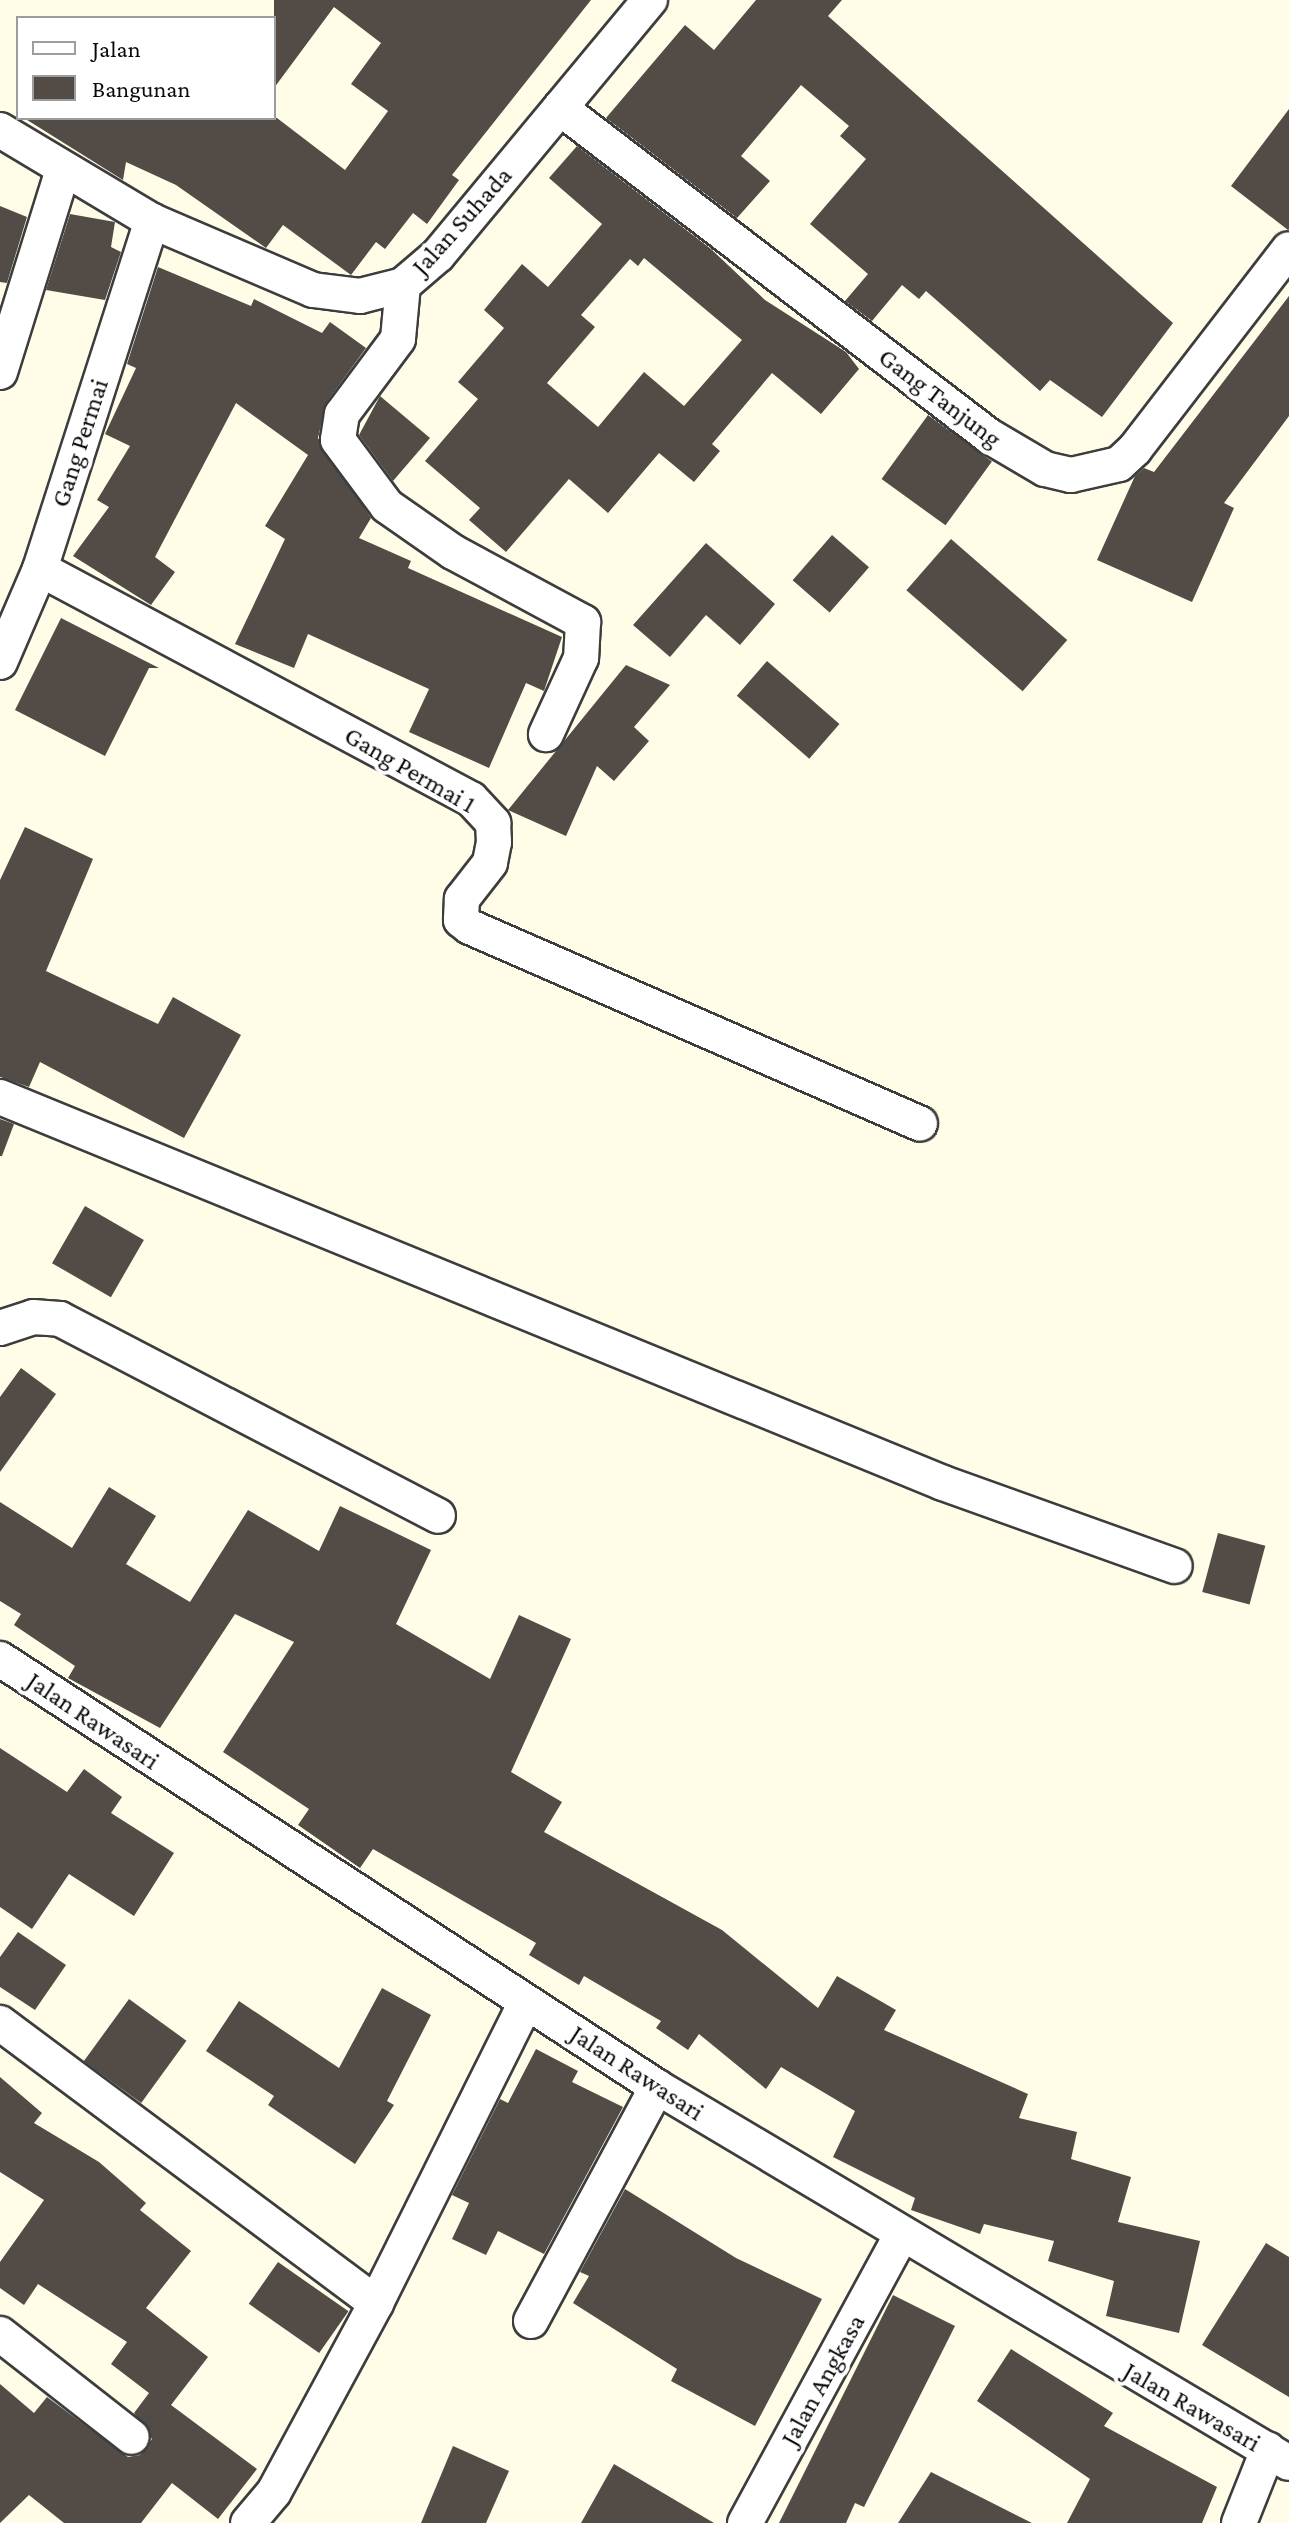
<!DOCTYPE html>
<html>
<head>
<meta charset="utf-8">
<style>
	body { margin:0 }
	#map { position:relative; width:1289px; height:2523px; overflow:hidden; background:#fffce7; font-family:"Crimson Pro",serif }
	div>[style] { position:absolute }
	.building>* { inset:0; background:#534c46; transform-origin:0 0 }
	.roads { filter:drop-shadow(2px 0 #3d3d3d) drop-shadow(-2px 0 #3d3d3d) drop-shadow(0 2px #3d3d3d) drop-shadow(0 -2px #3d3d3d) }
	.minor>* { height:34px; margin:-17px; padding:0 17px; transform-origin:17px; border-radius:17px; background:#fff }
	span { translate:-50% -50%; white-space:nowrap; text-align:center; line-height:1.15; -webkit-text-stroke:8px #fff; paint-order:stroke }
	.street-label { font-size:26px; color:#0a0a0a }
	.legend { position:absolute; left:16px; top:16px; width:260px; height:104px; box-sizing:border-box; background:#fff; border:2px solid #9d9d9d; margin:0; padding:10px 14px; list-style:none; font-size:24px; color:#0a0a0a }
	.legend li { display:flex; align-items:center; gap:16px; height:40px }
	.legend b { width:40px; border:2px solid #9d9d9d }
</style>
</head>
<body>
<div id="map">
	<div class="building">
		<div style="clip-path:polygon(274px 0,591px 0,452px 175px,459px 180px,427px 224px,413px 213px,385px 249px,376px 242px,351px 275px,283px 225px,266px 248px,176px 185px,126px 162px,123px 180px,24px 118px,277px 118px,345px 170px,388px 111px,351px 84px,381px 43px,334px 7px,274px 88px)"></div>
		<div style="clip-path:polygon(756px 0,842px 0,828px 16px,1173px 323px,1102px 417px,1050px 380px,1040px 391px,926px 291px,919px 299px,902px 285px,872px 321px,845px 301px,868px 274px,810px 224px,866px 159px,840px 136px,849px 126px,801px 85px,741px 156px,770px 181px,737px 218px,606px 118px,685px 25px,714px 50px)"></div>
		<div style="clip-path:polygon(1289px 109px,1289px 229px,1288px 230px,1231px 186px)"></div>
		<div style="clip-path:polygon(evenodd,577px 146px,711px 249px,765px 300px,846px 352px,859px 369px,821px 414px,772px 373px,712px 444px,720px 451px,694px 482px,659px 453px,608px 513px,569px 479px,506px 552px,469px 520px,480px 508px,425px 461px,478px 399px,458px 382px,504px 328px,484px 310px,522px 264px,548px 287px,602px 224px,549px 178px,577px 146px,644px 258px,742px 340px,684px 406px,644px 372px,598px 427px,547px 383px,595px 327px,581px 315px,630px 259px,638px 266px,644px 258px)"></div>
		<div style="clip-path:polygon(0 206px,27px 217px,7px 283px,0 282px)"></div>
		<div style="clip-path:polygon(70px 214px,115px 222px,111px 247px,121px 252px,105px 300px,46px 290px)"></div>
		<div style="clip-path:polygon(158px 267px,251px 306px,254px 299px,322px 333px,330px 322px,366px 348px,326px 403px,318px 438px,371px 518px,359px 538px,411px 561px,408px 568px,562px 637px,544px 691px,526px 683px,489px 768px,409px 732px,429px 689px,308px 634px,294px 668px,235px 644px,285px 539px,265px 526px,308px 455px,236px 403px,155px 557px,175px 572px,151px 605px,73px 556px,109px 507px,97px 500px,130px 446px,105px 434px,136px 368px,127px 364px)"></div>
		<div style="clip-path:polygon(1289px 296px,1289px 416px,1224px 503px,1234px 508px,1192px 602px,1097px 560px,1135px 476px,1144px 468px,1154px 472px)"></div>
		<div style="clip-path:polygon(380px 396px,430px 438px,393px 481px,359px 435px)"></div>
		<div style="left:928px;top:415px;width:79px;height:79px;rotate:36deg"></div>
		<div style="left:832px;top:535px;width:49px;height:60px;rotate:41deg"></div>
		<div style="left:951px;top:539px;width:154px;height:68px;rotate:41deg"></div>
		<div style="clip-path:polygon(706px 543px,775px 604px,740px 645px,706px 615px,670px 657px,633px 625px)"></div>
		<div style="clip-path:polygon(61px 618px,159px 668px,149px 668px,105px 756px,15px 710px)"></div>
		<div style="left:767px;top:661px;width:96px;height:46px;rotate:41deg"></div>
		<div style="clip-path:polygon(626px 665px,670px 685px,634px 727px,649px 741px,614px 781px,597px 766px,566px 836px,508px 810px)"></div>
		<div style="clip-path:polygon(25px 827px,93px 859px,46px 971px,158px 1024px,173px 997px,241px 1035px,184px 1138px,40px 1062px,29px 1087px,0 1077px,0 880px)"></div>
		<div style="clip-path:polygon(0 1119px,14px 1124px,2px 1156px,0 1156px)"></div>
		<div style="left:85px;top:1206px;width:68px;height:66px;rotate:30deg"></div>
		<div style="clip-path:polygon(21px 1368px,56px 1394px,0 1472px,0 1397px)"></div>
		<div style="clip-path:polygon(109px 1487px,156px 1516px,126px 1564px,190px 1602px,248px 1510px,319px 1551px,340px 1506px,431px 1550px,396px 1624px,490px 1679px,519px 1615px,571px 1639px,511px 1772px,562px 1802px,544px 1832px,722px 1930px,818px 2008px,837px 1976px,896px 2010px,884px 2030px,1028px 2094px,1019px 2118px,1077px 2132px,1071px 2159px,1131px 2177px,1118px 2222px,1200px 2241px,1179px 2333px,1106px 2316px,1114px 2281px,1048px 2261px,1054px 2241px,984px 2224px,980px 2234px,911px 2210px,915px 2198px,833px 2157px,855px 2111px,781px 2067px,766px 2089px,699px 2034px,688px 2050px,656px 2028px,661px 2021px,584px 1976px,579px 1985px,529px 1955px,536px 1943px,373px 1849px,360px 1868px,298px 1825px,309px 1809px,223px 1752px,294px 1642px,235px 1614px,160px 1728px,68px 1678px,75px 1666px,14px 1625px,21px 1614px,0 1601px,0 1502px,72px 1548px)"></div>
		<div style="left:1218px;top:1533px;width:49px;height:61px;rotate:15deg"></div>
		<div style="clip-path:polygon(0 1748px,67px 1792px,84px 1769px,122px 1797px,111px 1813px,174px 1853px,134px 1916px,69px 1874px,32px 1929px,0 1907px)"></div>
		<div style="clip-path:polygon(18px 1932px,66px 1965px,35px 2010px,0 1987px,0 1957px)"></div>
		<div style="clip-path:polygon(382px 1988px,431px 2015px,387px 2101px,394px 2105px,355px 2164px,268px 2105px,274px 2096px,206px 2051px,239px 2001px,339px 2068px)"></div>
		<div style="left:129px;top:1999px;width:71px;height:77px;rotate:36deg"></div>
		<div style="clip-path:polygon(536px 2049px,578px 2071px,572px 2082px,623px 2107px,544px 2254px,498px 2231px,486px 2255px,452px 2239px,469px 2203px,452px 2195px,500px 2099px,508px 2103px)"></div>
		<div style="clip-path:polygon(0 2077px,42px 2113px,34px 2123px,99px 2162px,146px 2203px,140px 2210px,191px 2251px,146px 2308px,208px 2357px,171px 2405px,257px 2469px,218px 2519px,172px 2483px,141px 2523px,64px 2523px,29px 2495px,0 2523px,0 2384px,34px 2413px,47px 2397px,128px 2457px,140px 2455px,152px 2439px,134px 2413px,149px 2393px,111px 2364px,127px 2342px,38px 2284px,24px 2305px,0 2288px,0 2262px,44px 2200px,0 2172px)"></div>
		<div style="clip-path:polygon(625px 2189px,736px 2258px,822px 2299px,755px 2426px,671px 2381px,677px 2369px,573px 2303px,589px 2276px,580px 2272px)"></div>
		<div style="clip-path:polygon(1266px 2243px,1289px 2257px,1289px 2397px,1202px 2345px)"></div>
		<div style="left:278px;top:2262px;width:86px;height:51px;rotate:35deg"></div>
		<div style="clip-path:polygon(893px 2295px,955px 2326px,864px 2507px,855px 2503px,846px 2523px,779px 2523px)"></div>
		<div style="clip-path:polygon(1011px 2349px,1113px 2413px,1104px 2426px,1217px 2487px,1202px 2523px,1067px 2523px,1090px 2479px,977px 2401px)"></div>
		<div style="clip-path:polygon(453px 2446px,509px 2471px,486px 2523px,421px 2523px)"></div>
		<div style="clip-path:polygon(614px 2464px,714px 2523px,581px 2523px)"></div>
		<div style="clip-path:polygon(931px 2472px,1032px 2523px,898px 2523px)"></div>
	</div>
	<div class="roads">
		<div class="minor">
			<div style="left:560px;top:108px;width:540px;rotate:37.4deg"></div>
			<div style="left:989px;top:436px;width:65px;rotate:30.5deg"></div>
			<div style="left:1045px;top:469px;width:27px;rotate:13deg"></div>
			<div style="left:1071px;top:475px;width:49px;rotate:-12.9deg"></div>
			<div style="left:1119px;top:464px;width:22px;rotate:-43deg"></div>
			<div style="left:1135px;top:449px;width:252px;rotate:-52.4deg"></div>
			<div style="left:0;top:130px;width:177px;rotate:30.9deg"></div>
			<div style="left:152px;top:221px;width:175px;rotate:23.2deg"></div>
			<div style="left:313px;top:290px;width:47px;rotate:7.3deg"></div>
			<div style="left:360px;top:296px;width:44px;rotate:-14.3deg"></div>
			<div style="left:403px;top:285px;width:46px;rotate:-40.6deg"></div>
			<div style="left:438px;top:255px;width:332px;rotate:-50.3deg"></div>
			<div style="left:403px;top:285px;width:54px;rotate:95.3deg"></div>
			<div style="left:398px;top:339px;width:94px;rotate:126.7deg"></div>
			<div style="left:342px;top:414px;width:26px;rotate:99deg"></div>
			<div style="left:338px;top:440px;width:82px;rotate:53.4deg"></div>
			<div style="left:387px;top:506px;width:80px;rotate:34.9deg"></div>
			<div style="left:453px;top:552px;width:148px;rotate:28.3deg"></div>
			<div style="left:583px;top:622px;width:36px;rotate:93deg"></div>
			<div style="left:581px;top:658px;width:84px;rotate:114.7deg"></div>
			<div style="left:0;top:372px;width:212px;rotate:-72.7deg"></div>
			<div style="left:40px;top:569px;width:489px;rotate:28.1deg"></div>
			<div style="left:471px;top:799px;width:33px;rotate:47deg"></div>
			<div style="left:493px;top:823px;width:19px;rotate:87deg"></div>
			<div style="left:494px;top:842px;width:21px;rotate:101deg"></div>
			<div style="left:490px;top:863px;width:46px;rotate:127.9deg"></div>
			<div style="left:462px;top:899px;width:21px;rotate:93deg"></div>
			<div style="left:461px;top:920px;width:11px;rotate:38deg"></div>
			<div style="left:470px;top:927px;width:491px;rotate:23.6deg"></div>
			<div style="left:0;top:662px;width:101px;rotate:-66.7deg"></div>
			<div style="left:40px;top:569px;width:366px;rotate:-72.2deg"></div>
			<div style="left:0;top:1097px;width:1019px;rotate:22.26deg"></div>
			<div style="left:943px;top:1483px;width:246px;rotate:19.7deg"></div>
			<div style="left:0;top:1328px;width:35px;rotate:-18deg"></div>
			<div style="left:33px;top:1317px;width:27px;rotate:4deg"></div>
			<div style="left:60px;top:1319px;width:426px;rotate:27.5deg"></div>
			<div style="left:0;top:1659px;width:784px;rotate:33.08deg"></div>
			<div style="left:657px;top:2087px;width:735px;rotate:30.75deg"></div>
			<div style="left:0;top:2023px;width:469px;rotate:36.7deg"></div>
			<div style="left:531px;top:2321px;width:266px;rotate:-61.7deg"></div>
			<div style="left:0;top:2334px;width:167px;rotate:38deg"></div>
			<div style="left:248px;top:2523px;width:40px;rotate:-50deg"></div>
			<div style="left:274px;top:2492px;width:215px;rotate:-61.6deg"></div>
			<div style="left:376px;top:2303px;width:336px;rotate:-63.5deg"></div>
			<div style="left:745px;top:2523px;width:324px;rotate:-61.5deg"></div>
			<div style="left:1239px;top:2523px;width:79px;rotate:-68.3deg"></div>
		</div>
	</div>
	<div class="street-label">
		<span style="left:462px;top:221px;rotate:-48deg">Jalan Suhada</span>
		<span style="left:940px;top:398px;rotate:37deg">Gang Tanjung</span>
		<span style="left:80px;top:443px;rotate:-72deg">Gang Permai</span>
		<span style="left:410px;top:770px;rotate:30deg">Gang Permai 1</span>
		<span style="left:93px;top:1721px;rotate:34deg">Jalan Rawasari</span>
		<span style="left:637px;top:2073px;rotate:33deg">Jalan Rawasari</span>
		<span style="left:823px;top:2380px;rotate:-61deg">Jalan Angkasa</span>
		<span style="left:1192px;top:2407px;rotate:30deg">Jalan Rawasari</span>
	</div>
	<ul class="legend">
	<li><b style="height:10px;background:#fff"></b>Jalan</li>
	<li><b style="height:22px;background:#534c46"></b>Bangunan</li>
	</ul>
</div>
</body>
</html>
